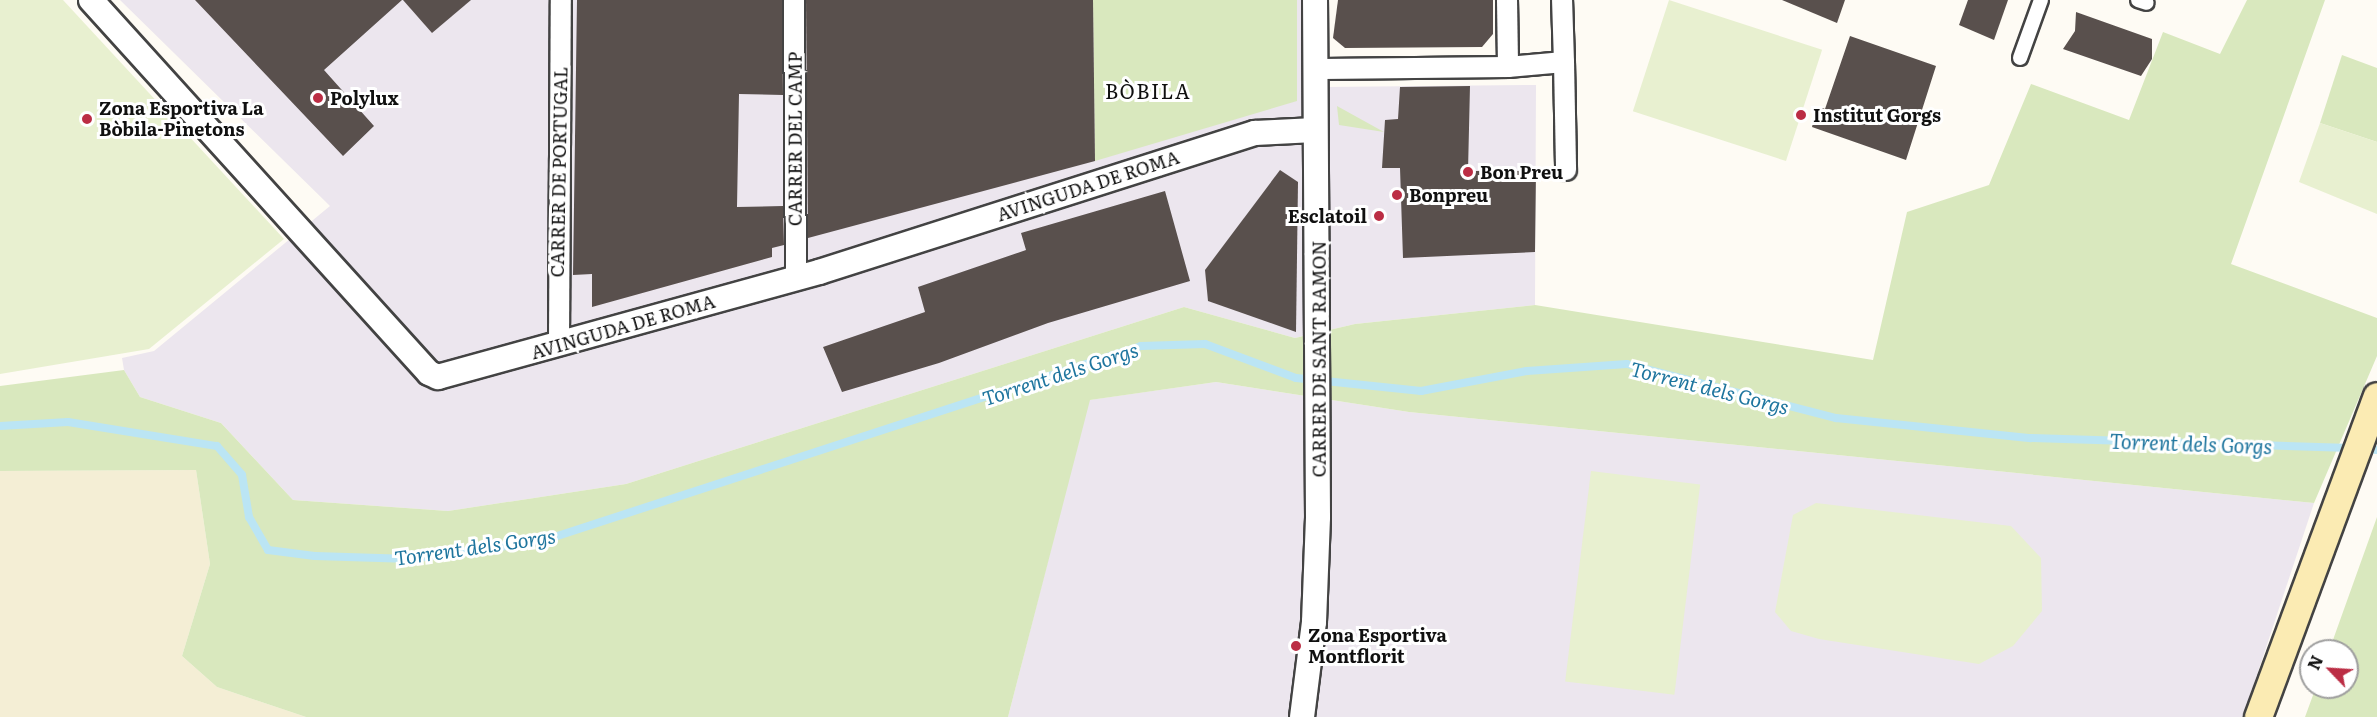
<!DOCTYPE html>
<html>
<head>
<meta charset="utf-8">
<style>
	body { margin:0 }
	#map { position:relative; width:2377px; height:717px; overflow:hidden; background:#fefbf4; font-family:Literata,serif }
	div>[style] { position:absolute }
	.industrial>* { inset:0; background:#ece6ee }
	.farmland>* { inset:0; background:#f4eed5 }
	.green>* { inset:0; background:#d9e8be }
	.pitch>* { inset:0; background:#e8f0d0; transform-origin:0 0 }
	.stream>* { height:8px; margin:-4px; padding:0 4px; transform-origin:4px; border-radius:4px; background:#bbe5f4 }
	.building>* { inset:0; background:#59504d }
	.roads { filter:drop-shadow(2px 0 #434343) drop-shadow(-2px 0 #434343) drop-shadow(0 2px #434343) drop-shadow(0 -2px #434343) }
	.pedestrian>* { height:14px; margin:-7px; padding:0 7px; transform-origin:7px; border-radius:7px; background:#fff }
	.minor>* { height:20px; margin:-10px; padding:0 10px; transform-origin:10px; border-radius:10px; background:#fff }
	.tertiary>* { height:24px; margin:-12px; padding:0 12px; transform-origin:12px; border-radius:12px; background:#fff }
	.secondary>* { height:27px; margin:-13.5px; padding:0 13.5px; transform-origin:13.5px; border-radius:13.5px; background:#fbebb3 }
	.dots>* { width:16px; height:16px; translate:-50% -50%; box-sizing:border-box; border:3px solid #fff; border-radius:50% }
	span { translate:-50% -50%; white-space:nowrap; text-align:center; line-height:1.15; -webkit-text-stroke:6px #fff; paint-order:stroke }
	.poi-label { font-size:18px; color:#101010; font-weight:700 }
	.left { translate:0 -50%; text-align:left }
	.right { translate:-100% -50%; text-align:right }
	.street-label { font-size:18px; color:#101010 }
	.neighbourhood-label { font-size:20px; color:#101010; letter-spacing:1.5px }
	.water-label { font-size:20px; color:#1e759e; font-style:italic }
	.north { position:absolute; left:2299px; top:639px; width:60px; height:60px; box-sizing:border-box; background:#fff; border:2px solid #9f9f9f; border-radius:50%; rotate:295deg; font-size:16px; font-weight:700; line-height:24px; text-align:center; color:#101010 }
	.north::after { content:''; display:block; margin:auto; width:21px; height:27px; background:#bb2d44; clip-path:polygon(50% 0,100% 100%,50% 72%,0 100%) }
</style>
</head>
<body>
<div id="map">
	<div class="industrial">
		<div style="clip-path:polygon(120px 0,1321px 0,1326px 87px,1536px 85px,1535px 305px,1355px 324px,1295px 338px,1184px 307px,626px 484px,448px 511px,293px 500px,221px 423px,140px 397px,124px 370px,122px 358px,154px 351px,330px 206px)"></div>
		<div style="clip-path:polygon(1216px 382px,1409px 412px,2314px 503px,2243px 717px,1008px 717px,1089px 400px)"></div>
	</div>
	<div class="farmland">
		<div style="clip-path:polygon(196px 470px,210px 564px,182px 656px,217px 687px,306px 717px,0 717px,0 471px)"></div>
	</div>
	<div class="green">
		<div style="clip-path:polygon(1093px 0,1297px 0,1297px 101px,1095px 161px)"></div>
		<div style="clip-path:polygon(2247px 0,2325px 0,2231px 264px,2377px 318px,2377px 356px,2314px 503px,1409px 412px,1216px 382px,1090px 400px,1008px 717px,306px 717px,217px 687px,182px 656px,210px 564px,196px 470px,0 471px,0 386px,124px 370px,140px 397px,221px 423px,293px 500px,448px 511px,626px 484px,1184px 307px,1295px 338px,1355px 324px,1535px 305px,1873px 360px,1907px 212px,1989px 185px,2031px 84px,2129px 120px,2163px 32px,2220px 54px)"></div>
		<div style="clip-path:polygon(2342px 55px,2377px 68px,2377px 142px,2320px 123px)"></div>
		<div style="clip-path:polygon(1337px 106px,1384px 132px,1339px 125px)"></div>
		<div style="clip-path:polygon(2377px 517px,2377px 717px,2305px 717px,2316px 687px,2347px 687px,2347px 651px,2329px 651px)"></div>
	</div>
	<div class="pitch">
		<div style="clip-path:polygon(0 0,63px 0,284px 239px,149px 349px,0 374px)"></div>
		<div style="left:1669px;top:0;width:161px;height:117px;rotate:18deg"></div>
		<div style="clip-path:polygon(2320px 123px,2377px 142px,2377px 214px,2299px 182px)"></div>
		<div style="left:1591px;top:471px;width:110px;height:212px;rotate:7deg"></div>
		<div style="clip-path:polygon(1816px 503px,2011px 526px,2041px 558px,2042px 611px,2013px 646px,1979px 664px,1819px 639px,1791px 631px,1775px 612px,1793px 515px)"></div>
	</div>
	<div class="stream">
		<div style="left:0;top:426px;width:68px;rotate:-3.4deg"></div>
		<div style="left:68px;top:422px;width:151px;rotate:9.2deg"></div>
		<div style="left:217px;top:446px;width:38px;rotate:49deg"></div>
		<div style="left:242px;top:475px;width:43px;rotate:80.5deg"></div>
		<div style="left:249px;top:517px;width:38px;rotate:60deg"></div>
		<div style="left:268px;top:550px;width:47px;rotate:7.3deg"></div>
		<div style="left:315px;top:556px;width:96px;rotate:1.8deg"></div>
		<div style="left:411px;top:559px;width:132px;rotate:-7.8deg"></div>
		<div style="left:542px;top:541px;width:630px;rotate:-18.03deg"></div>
		<div style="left:1141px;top:346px;width:64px;rotate:-1.8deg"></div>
		<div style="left:1205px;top:344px;width:97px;rotate:20.5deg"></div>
		<div style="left:1296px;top:378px;width:126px;rotate:5.9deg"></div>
		<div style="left:1421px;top:391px;width:108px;rotate:-10.7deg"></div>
		<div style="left:1527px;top:371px;width:100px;rotate:-4deg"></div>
		<div style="left:1627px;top:364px;width:216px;rotate:14.5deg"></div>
		<div style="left:1836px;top:418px;width:196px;rotate:5.9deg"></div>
		<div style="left:2031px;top:438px;width:320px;rotate:1.8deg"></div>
		<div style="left:2363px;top:449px;width:14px;rotate:4deg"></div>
	</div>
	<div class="building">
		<div style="clip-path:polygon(195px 0,402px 0,324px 70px,374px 126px,343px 156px)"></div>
		<div style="clip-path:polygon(403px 0,471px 0,432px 33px)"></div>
		<div style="clip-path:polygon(577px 0,782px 0,783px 95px,739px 94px,737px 207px,783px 206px,784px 245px,772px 248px,772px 257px,592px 307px,592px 274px,573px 275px)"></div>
		<div style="clip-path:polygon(806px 0,1093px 0,1095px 161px,808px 238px)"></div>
		<div style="clip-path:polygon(1338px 0,1493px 0,1493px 34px,1482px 47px,1345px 48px,1333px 38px)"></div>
		<div style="clip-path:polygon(1782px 0,1845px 0,1837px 23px)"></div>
		<div style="clip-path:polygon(1968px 0,2008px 0,1994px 40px,1959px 25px)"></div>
		<div style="clip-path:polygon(2076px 12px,2152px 39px,2152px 59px,2141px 76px,2063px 49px,2075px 31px)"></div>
		<div style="clip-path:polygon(1850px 36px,1936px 66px,1906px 160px,1812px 127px,1817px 106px,1825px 109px)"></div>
		<div style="clip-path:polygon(1470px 86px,1468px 171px,1536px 171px,1535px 252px,1403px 258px,1400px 168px,1382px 168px,1385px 120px,1398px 119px,1400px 87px)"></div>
		<div style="clip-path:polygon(1280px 170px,1298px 182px,1296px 332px,1208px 301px,1205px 270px)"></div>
		<div style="clip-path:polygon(1165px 191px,1190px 281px,1048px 323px,939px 363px,842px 392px,823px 347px,925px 312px,918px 287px,1026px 250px,1021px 233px)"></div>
	</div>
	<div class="roads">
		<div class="pedestrian">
			<div style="left:2138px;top:0;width:9px;rotate:18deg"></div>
			<div style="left:2020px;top:58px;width:62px;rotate:-70.1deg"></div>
		</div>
		<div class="minor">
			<div style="left:794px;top:0;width:279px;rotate:89.6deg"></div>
			<div style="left:1507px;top:0;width:67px;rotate:89.1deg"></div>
			<div style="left:1564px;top:62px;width:108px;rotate:88.9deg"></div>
			<div style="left:1315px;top:75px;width:9px;rotate:-41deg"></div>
			<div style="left:1322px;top:69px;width:186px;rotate:-0.6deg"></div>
			<div style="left:1508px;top:67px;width:56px;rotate:-5.1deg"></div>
			<div style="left:1564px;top:62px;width:62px;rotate:-91.8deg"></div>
			<div style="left:559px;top:344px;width:344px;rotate:-89.7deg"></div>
		</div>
		<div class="tertiary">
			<div style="left:91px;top:0;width:503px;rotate:47.82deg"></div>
			<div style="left:429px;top:373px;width:10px;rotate:24deg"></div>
			<div style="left:438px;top:377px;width:395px;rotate:-15.4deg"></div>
			<div style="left:819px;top:272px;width:458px;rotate:-17.7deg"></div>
			<div style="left:1255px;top:133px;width:60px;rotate:-2.9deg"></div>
			<div style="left:1302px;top:717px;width:96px;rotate:-82.8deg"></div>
			<div style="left:1314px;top:622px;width:105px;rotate:-87.8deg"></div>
			<div style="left:1318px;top:517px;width:517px;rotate:-90.33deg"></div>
		</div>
		<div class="secondary">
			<div style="left:2258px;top:717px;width:342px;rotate:-69.7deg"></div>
		</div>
	</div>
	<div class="dots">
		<div style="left:318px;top:98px;background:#bb2d44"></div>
		<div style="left:1801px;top:115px;background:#bb2d44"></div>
		<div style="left:87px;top:119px;background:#bb2d44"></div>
		<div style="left:1468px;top:172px;background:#bb2d44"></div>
		<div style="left:1397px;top:195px;background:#bb2d44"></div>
		<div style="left:1379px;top:216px;background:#bb2d44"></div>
		<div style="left:1296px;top:646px;background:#bb2d44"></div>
	</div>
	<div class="poi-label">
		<span class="left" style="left:330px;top:98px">Polylux</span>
		<span class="left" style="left:99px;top:119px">Zona Esportiva La<br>Bòbila-Pinetons</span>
		<span class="left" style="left:1813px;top:115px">Institut Gorgs</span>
		<span class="left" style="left:1480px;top:172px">Bon Preu</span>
		<span class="left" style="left:1409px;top:195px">Bonpreu</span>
		<span class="right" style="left:1367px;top:216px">Esclatoil</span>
		<span class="left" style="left:1308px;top:646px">Zona Esportiva<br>Montflorit</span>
	</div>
	<div class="street-label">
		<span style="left:795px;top:139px;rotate:-90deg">CARRER DEL CAMP</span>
		<span style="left:559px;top:172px;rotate:-89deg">CARRER DE PORTUGAL</span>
		<span style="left:1088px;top:186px;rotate:-18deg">AVINGUDA DE ROMA</span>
		<span style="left:623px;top:327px;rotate:-16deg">AVINGUDA DE ROMA</span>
		<span style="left:1319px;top:359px;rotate:-90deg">CARRER DE SANT RAMON</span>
	</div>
	<div class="neighbourhood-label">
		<span style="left:1148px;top:90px">BÒBILA</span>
	</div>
	<div class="water-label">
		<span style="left:1060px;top:373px;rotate:-18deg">Torrent dels Gorgs</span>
		<span style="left:1710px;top:387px;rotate:14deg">Torrent dels Gorgs</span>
		<span style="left:2191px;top:443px;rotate:2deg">Torrent dels Gorgs</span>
		<span style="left:475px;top:546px;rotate:-8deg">Torrent dels Gorgs</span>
	</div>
	<div class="north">N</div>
</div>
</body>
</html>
